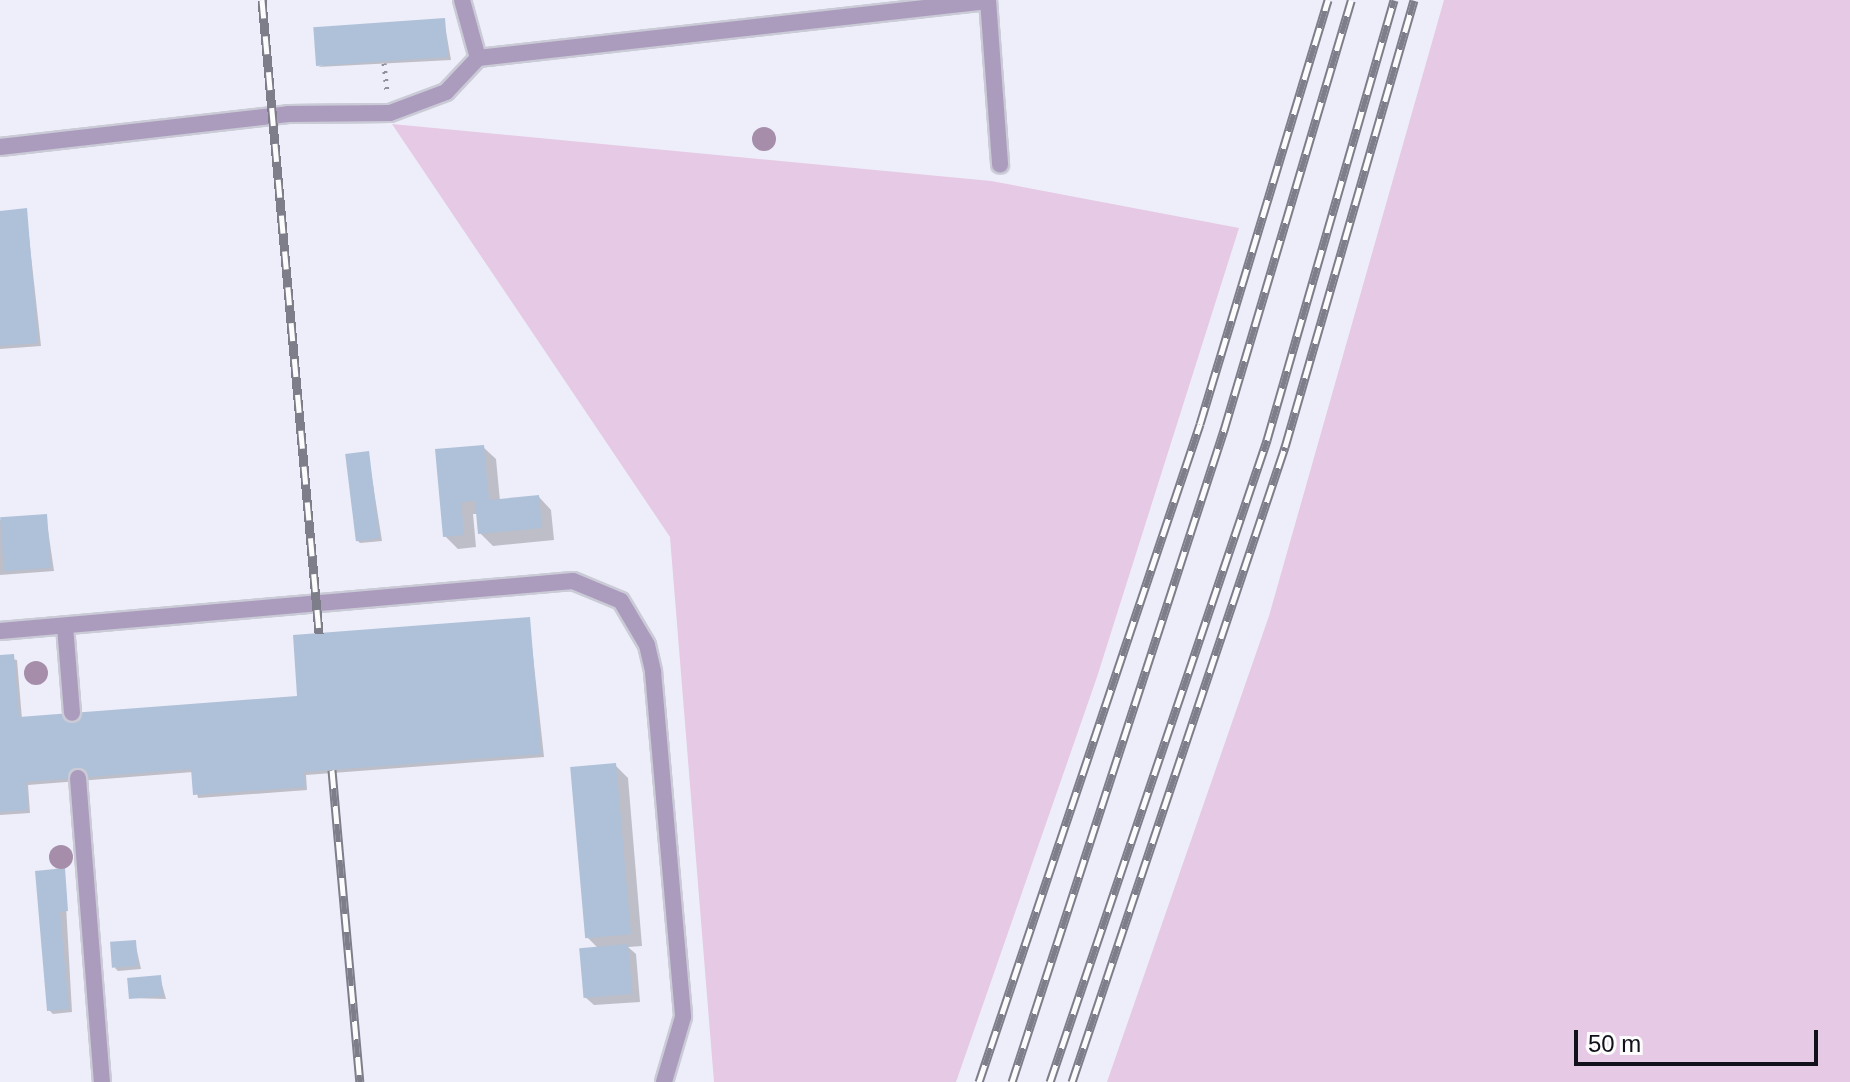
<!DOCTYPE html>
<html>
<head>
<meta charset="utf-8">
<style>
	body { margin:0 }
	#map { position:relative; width:1850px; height:1082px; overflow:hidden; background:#edeefa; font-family:Helvetica,sans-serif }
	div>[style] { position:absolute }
	.green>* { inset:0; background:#e6c9e4 }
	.shadow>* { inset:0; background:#0003 }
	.building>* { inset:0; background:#afc1d8; transform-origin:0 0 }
	.path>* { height:5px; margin-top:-2.5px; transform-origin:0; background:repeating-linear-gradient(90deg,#8f909c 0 2px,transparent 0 8px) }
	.roads { filter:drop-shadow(2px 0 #cacbd6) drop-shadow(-2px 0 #cacbd6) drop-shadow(0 2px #cacbd6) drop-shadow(0 -2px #cacbd6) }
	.lane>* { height:16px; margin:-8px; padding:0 8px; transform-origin:8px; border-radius:8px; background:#ab9cbe }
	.rail>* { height:9px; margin-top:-4.5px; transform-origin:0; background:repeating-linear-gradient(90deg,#fcfcfc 0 18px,#7d7e89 0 36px); box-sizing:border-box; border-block:2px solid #7d7e89 }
	.trees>* { width:24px; height:24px; margin:-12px; border-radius:50%; background:#a68eaa }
	span { translate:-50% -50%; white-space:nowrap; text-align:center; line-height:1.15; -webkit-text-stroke:8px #fcfcfc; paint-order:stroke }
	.scale { position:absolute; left:1574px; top:1030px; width:244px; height:36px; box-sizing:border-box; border:4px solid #10111b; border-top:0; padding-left:10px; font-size:24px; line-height:28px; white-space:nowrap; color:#10111b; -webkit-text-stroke:6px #fcfcfc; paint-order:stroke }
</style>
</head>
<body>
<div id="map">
	<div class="green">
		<div style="clip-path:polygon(1444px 0,1850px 0,1850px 1082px,1107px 1082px,1269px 616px)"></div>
		<div style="clip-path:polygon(392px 124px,991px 181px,1239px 228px,1097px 677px,956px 1082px,714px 1082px,670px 537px)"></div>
	</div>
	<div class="shadow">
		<div style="clip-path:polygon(444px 20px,451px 60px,318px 67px)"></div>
		<div style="clip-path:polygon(26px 210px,41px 346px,0 349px,0 213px)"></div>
		<div style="clip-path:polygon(483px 447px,496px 459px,500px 501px,539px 497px,551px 510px,554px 540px,493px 546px,480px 533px,478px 514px,473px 514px,476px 547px,458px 549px,445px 536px)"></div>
		<div style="clip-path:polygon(368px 453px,382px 541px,360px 543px,357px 540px)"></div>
		<div style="clip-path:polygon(46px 516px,54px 571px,0 575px,0 520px)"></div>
		<div style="clip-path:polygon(529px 619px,544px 757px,306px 775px,307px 790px,198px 798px,193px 772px,28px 785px,30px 813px,0 815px,0 657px,17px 660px,22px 719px,300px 698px)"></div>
		<div style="clip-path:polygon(615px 765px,628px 778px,642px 946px,628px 947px,636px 954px,640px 1002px,594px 1005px,585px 997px,598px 948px,587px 937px)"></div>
		<div style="clip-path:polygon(64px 870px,72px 1012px,53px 1014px,49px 1010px)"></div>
		<div style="clip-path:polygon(135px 942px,141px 969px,118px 971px,115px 968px)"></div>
		<div style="clip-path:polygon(160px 977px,166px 999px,130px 998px)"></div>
	</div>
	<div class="building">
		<div style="left:445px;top:18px;width:39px;height:132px;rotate:86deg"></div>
		<div style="clip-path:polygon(27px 208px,38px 343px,0 346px,0 211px)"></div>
		<div style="clip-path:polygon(484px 445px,489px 500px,539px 495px,542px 528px,478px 534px,475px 501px,461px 502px,464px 535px,443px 537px,435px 449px)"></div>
		<div style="left:369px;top:451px;width:88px;height:24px;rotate:83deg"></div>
		<div style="left:47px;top:514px;width:54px;height:47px;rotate:86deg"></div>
		<div style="clip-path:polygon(530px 617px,541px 754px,304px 772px,305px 787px,193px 795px,191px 769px,26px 782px,28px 810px,0 812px,0 655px,14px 654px,19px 717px,297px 696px,293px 635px)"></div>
		<div style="left:616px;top:763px;width:172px;height:46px;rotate:85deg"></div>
		<div style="clip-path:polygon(65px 868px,68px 911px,60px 912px,69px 1009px,47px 1011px,35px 871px)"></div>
		<div style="left:136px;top:940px;width:26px;height:26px;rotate:86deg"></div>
		<div style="left:628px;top:944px;width:50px;height:49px;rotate:85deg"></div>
		<div style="left:161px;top:975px;width:21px;height:34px;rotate:85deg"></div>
	</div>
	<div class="path">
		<div style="left:384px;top:63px;width:27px;rotate:84deg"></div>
	</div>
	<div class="roads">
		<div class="lane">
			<div style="left:462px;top:0;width:60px;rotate:74.6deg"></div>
			<div style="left:478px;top:58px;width:513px;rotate:-6.38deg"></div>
			<div style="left:988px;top:0;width:165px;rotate:85.8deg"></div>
			<div style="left:0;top:147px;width:290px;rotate:-6.5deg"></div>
			<div style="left:288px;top:114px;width:102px;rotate:-0.6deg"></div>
			<div style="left:390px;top:113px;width:60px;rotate:-20.6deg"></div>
			<div style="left:446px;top:92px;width:47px;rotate:-46.7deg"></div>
			<div style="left:65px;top:626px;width:87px;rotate:85.4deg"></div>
			<div style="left:0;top:631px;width:575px;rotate:-4.99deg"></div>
			<div style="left:573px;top:581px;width:52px;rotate:22.6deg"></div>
			<div style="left:621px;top:601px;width:51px;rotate:59.4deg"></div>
			<div style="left:647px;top:645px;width:28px;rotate:77deg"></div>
			<div style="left:653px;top:672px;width:346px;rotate:85deg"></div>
			<div style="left:683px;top:1017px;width:68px;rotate:106.3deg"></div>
			<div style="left:78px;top:778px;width:305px;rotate:85.5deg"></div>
		</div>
	</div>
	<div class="rail">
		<div style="left:262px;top:0;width:636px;rotate:84.85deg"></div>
		<div style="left:332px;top:770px;width:313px;rotate:84.9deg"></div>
		<div style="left:979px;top:1082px;width:694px;rotate:-71.43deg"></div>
		<div style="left:1200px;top:424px;width:443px;rotate:-73.2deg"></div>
		<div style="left:1012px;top:1082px;width:686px;rotate:-71.99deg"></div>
		<div style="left:1224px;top:430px;width:448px;rotate:-73.5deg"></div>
		<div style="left:1050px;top:1082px;width:678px;rotate:-71.32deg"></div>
		<div style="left:1267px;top:440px;width:458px;rotate:-73.9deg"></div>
		<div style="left:1072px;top:1082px;width:670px;rotate:-71.46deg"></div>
		<div style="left:1285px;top:447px;width:465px;rotate:-73.9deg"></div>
	</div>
	<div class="trees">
		<div style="left:764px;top:139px"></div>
		<div style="left:36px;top:673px"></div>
		<div style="left:61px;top:857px"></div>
	</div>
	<div class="scale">50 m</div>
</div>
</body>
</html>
